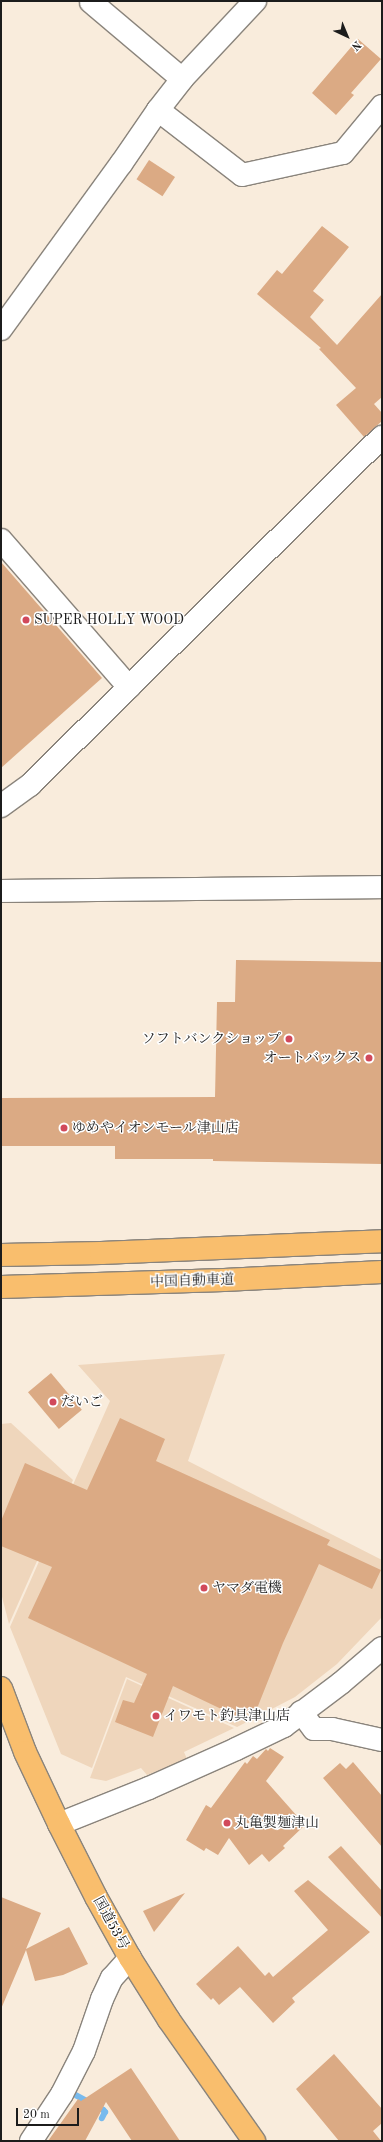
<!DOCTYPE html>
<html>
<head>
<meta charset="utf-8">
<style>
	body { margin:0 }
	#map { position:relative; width:383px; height:2142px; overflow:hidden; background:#f9ecdc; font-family:"Old Standard TT","Noto Serif JP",serif }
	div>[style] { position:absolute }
	.built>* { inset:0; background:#efd6bc }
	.stream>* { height:6px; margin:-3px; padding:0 3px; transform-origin:3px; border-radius:3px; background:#78baed }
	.building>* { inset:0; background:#dbaa84; transform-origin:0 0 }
	.roads { filter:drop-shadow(1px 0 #8a847c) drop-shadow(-1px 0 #8a847c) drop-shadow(0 1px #8a847c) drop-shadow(0 -1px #8a847c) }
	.minor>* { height:22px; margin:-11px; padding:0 11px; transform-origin:11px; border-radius:11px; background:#fff }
	.tertiary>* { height:22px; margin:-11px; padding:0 11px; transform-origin:11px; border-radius:11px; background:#fff }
	.trunk>* { height:22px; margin:-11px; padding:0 11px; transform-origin:11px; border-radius:11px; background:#f9be6d }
	.motorway>* { height:22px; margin:-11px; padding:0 11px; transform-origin:11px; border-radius:11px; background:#f9be6d }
	.dots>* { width:11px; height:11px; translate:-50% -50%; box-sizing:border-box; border:2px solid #fff; border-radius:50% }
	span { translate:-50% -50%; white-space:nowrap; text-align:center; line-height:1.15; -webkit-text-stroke:3px #fff; paint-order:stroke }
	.poi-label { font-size:14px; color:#1c1c1c }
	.left { translate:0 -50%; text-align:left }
	.right { translate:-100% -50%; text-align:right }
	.street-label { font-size:14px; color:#1c1c1c }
	.frame { position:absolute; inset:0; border:2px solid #1c1c1c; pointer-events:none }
	.north { position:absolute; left:327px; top:16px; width:40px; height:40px; -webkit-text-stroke:3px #fff; paint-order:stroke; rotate:136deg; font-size:11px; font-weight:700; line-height:16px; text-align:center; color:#1c1c1c }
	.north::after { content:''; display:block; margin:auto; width:14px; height:18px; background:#1c1c1c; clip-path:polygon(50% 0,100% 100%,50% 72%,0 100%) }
	.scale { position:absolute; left:16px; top:2108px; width:63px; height:18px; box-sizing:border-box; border:2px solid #1c1c1c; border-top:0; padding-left:5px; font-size:12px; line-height:14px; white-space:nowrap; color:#1c1c1c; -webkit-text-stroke:3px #fff; paint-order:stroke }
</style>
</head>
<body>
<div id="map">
	<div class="built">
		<div style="clip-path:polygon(225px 1354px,188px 1461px,382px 1560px,382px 1617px,337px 1664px,295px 1697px,237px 1727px,126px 1677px,92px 1768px,61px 1754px,10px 1627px,110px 1401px,78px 1365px)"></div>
		<div style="clip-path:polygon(11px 1423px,73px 1480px,9px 1624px,1px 1593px,1px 1424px)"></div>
		<div style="clip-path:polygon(127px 1679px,234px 1728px,184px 1752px,187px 1759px,147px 1775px,141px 1768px,106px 1781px,90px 1778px)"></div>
	</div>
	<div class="stream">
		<div style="left:68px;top:2091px;width:40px;rotate:28deg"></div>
		<div style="left:103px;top:2110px;width:3px;rotate:45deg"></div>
		<div style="left:105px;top:2112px;width:7px;rotate:117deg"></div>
	</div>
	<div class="building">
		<div style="clip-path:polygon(358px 39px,381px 59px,351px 93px,354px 95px,336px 115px,312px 93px)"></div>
		<div style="left:149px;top:160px;width:31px;height:23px;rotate:33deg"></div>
		<div style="clip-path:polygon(322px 226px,349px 247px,313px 291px,324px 300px,310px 317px,337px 345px,382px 294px,382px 397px,374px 404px,382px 413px,382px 421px,364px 437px,336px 405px,356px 388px,319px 349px,321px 348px,257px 294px,277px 270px,282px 274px)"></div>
		<div style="clip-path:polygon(1px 562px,102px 678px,1px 768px)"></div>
		<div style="clip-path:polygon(236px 960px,382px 962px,382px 1164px,213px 1161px,213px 1159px,115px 1159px,115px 1146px,1px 1146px,1px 1098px,215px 1097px,217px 1002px,235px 1002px)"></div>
		<div style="left:51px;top:1373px;width:48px;height:30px;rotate:50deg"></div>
		<div style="clip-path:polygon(120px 1418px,165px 1439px,156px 1461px,330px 1540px,327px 1545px,381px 1570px,372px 1589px,319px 1564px,283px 1643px,258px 1706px,236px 1716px,173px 1686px,153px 1737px,115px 1722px,123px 1700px,134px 1703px,147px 1674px,28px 1618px,52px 1567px,1px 1546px,1px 1521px,25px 1463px,87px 1490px)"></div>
		<div style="clip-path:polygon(270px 1748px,284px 1757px,266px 1781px,305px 1825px,283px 1846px,285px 1848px,269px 1862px,262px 1854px,249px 1865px,229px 1838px,218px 1855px,206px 1848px,204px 1851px,186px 1840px,206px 1805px,211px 1808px,245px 1762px,247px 1764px,253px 1756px,257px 1759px,266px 1749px,268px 1751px)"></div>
		<div style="clip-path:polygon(353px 1762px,382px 1796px,382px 1847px,323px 1778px,340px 1763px,346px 1769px)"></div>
		<div style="clip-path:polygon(341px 1846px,382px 1891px,382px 1918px,328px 1857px)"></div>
		<div style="clip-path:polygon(308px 1880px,370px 1932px,292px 1998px,295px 2002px,273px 2023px,240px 1987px,219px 2005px,213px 1998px,211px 2000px,196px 1984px,238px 1946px,265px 1976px,269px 1972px,273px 1977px,328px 1930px,294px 1891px)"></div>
		<div style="clip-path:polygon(185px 1893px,154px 1932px,143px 1911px)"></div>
		<div style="clip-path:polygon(1px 1897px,41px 1913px,26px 1949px,69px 1927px,88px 1964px,63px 1975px,35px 1981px,26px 1950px,1px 2009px)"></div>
		<div style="clip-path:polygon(334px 2054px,382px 2109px,382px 2123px,373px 2131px,381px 2141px,339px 2141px,296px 2089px)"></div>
		<div style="clip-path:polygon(131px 2068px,180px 2141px,132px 2141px,106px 2102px,85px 2141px,48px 2141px,78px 2099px,81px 2101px)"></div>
	</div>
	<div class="roads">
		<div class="minor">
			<div style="left:91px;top:2px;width:119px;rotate:40.2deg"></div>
			<div style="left:158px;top:110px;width:106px;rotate:37.7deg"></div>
			<div style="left:242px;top:175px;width:103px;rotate:-12.3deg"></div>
			<div style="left:343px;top:153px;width:61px;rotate:-50.3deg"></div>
			<div style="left:1px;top:329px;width:204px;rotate:-54deg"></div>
			<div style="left:121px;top:164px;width:65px;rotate:-55.6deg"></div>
			<div style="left:158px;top:110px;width:39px;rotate:-52deg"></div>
			<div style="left:182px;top:79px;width:107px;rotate:-46.9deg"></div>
			<div style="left:1px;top:540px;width:195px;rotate:49deg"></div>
			<div style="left:1px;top:806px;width:36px;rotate:-36deg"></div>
			<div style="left:30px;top:785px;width:495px;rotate:-44.7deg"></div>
			<div style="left:301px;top:1712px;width:21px;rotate:53deg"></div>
			<div style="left:314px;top:1729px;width:18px"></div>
			<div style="left:332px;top:1729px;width:51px;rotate:12.4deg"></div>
			<div style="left:59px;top:1824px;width:97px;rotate:-21.8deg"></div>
			<div style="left:149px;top:1788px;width:95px;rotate:-24.1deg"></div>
			<div style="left:236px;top:1749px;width:53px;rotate:-25.6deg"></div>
			<div style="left:284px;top:1726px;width:71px;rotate:-37deg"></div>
			<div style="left:341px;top:1683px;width:54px;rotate:-40.5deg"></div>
			<div style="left:31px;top:2141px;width:56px;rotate:-56.6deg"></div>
			<div style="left:62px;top:2094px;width:48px;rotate:-62.9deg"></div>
			<div style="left:84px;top:2051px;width:55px;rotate:-70.9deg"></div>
			<div style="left:102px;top:1999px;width:23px;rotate:-65deg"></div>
			<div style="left:112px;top:1978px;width:27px;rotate:-48deg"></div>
		</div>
		<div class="tertiary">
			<div style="left:1px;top:891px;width:381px;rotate:-0.6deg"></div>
		</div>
		<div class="trunk">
			<div style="left:1px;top:1688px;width:68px;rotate:69.4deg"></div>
			<div style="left:25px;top:1752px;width:80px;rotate:64.7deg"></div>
			<div style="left:59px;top:1824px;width:82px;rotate:63.1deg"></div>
			<div style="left:96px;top:1897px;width:70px;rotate:60.9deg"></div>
			<div style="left:130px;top:1958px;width:73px;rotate:57.8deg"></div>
			<div style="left:169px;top:2020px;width:148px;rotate:54.9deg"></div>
		</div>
		<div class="motorway">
			<div style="left:1px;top:1255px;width:100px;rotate:-1.1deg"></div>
			<div style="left:101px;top:1253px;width:281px;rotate:-2.4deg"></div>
			<div style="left:1px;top:1287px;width:223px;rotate:-1.8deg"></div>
			<div style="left:224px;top:1280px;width:158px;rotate:-2.9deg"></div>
		</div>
	</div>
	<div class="dots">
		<div style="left:26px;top:620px;background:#d1495b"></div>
		<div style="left:289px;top:1039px;background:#d1495b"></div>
		<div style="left:369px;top:1058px;background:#d1495b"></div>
		<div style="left:64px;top:1128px;background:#d1495b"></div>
		<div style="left:53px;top:1402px;background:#d1495b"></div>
		<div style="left:204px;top:1588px;background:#d1495b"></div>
		<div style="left:156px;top:1716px;background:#d1495b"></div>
		<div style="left:227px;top:1823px;background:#d1495b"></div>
	</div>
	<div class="poi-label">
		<span class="left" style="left:34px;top:620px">SUPER HOLLY WOOD</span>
		<span class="right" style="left:281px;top:1039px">ソフトバンクショップ</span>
		<span class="right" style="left:361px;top:1058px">オートバックス</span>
		<span class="left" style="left:72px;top:1128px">ゆめやイオンモール津山店</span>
		<span class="left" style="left:61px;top:1402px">だいご</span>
		<span class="left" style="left:212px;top:1588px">ヤマダ電機</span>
		<span class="left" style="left:164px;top:1716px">イワモト釣具津山店</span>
		<span class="left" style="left:235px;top:1823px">丸亀製麺津山</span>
	</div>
	<div class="street-label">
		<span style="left:192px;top:1281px;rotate:-2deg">中国自動車道</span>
		<span style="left:111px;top:1923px;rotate:61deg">国道53号</span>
	</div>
	<div class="frame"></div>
	<div class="north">N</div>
	<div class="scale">20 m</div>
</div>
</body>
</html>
